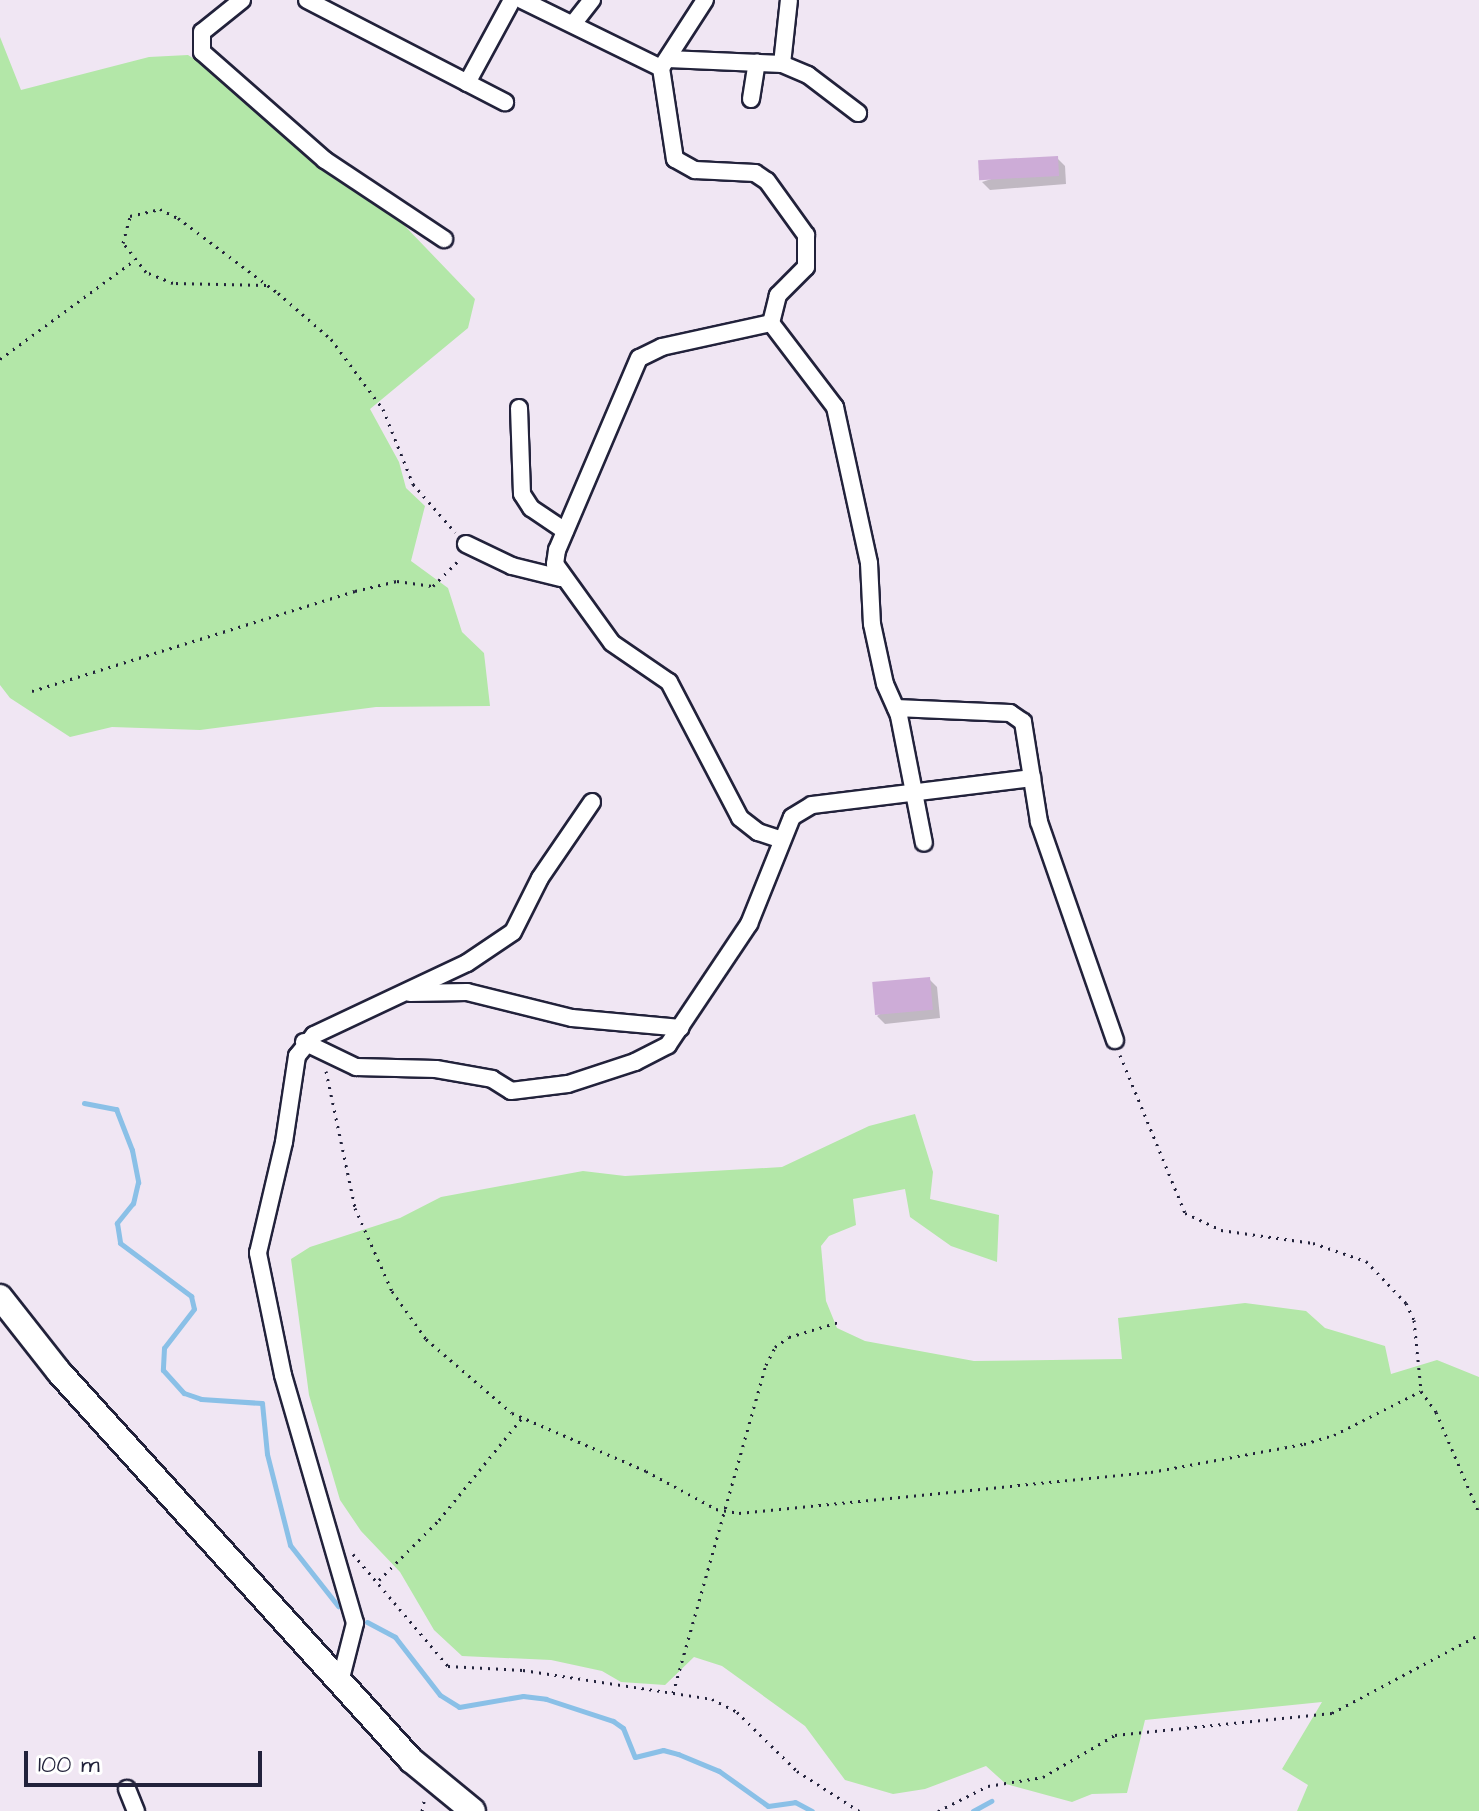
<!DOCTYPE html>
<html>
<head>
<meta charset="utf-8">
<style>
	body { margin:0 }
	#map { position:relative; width:1479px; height:1811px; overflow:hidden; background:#f0e6f3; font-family:"Architects Daughter",sans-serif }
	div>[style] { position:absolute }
	.green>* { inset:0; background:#b3e7a8 }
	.shadow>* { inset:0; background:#0003 }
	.stream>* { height:5px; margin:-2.5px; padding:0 2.5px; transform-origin:2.5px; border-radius:2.5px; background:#8ac0e7 }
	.building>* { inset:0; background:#cdacd7; transform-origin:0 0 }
	.path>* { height:3px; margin-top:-1.5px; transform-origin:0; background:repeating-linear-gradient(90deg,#22223b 0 2px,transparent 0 8px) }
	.roads { filter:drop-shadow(2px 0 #22223b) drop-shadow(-2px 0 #22223b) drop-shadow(0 2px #22223b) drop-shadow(0 -2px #22223b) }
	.street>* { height:16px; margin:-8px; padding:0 8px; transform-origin:8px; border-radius:8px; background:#fff }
	.secondary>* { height:24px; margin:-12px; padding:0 12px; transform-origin:12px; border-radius:12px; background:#fff }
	span { translate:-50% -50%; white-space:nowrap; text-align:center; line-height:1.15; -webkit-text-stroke:7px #fff; paint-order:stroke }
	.scale { position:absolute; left:24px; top:1751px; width:238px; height:36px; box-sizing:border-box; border:4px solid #22223b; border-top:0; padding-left:10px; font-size:24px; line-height:28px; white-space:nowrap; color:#22223b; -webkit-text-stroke:6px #fff; paint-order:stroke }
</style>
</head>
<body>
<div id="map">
	<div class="green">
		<div style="clip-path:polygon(0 37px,21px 90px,149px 57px,188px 55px,221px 76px,296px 146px,402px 223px,475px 299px,468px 328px,370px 409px,399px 462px,406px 488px,425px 506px,411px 561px,448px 588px,462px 632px,484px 653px,490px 706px,376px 707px,200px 730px,112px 727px,70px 737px,10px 698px,0 685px)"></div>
		<div style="clip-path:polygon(915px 1114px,933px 1172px,930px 1199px,999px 1215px,997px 1262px,951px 1246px,910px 1217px,905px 1189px,853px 1199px,856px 1225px,829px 1236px,821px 1246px,826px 1301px,837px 1328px,865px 1341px,974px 1361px,1122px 1359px,1118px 1318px,1245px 1303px,1306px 1311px,1325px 1328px,1385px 1346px,1391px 1374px,1437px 1360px,1479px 1377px,1479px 1811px,1297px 1811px,1308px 1785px,1282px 1769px,1322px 1702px,1145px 1720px,1127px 1793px,1092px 1794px,1072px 1802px,1006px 1784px,986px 1766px,925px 1789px,893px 1794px,845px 1780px,805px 1726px,722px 1666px,694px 1657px,665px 1685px,621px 1682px,602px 1671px,551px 1660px,462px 1656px,434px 1630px,400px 1572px,361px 1531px,340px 1500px,309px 1395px,291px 1259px,310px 1247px,400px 1218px,441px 1197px,583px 1171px,625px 1176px,782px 1167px,869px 1126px)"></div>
	</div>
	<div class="shadow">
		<div style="clip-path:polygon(1057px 158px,1065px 166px,1066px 184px,990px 190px,982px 182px)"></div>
		<div style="clip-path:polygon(929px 979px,937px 987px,940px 1018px,885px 1024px,877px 1016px)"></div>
	</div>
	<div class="stream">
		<div style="left:84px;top:1103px;width:33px;rotate:11deg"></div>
		<div style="left:116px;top:1109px;width:44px;rotate:68.7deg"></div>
		<div style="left:132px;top:1150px;width:33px;rotate:79deg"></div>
		<div style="left:138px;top:1182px;width:22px;rotate:103deg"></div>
		<div style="left:133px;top:1203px;width:26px;rotate:129deg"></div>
		<div style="left:117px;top:1223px;width:20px;rotate:81deg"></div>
		<div style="left:120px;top:1243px;width:89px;rotate:36.7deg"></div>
		<div style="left:191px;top:1296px;width:13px;rotate:77deg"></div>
		<div style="left:194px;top:1309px;width:49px;rotate:127.6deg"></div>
		<div style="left:164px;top:1348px;width:22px;rotate:93deg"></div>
		<div style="left:163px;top:1370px;width:31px;rotate:48deg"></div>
		<div style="left:184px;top:1393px;width:18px;rotate:19deg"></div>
		<div style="left:201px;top:1399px;width:61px;rotate:3.8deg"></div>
		<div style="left:262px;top:1403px;width:51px;rotate:84.4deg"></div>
		<div style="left:267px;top:1454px;width:94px;rotate:75.8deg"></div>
		<div style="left:290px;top:1545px;width:78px;rotate:51.8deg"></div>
		<div style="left:367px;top:1622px;width:32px;rotate:28deg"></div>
		<div style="left:395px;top:1637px;width:73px;rotate:52.2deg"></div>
		<div style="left:440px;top:1695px;width:22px;rotate:32deg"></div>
		<div style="left:459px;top:1707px;width:65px;rotate:-9.8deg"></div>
		<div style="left:523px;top:1696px;width:23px;rotate:7deg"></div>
		<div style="left:546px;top:1699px;width:71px;rotate:18.2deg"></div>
		<div style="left:613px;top:1721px;width:12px;rotate:35deg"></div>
		<div style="left:623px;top:1728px;width:31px;rotate:68deg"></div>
		<div style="left:635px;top:1757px;width:29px;rotate:-14deg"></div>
		<div style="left:663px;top:1750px;width:16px;rotate:15deg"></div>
		<div style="left:678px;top:1754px;width:44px;rotate:22.5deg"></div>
		<div style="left:719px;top:1771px;width:60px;rotate:35.5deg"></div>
		<div style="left:768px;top:1806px;width:27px;rotate:-8deg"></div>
		<div style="left:795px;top:1802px;width:19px;rotate:28deg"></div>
		<div style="left:973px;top:1811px;width:21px;rotate:-29deg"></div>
	</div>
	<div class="building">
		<div style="left:1058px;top:156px;width:20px;height:80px;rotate:87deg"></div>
		<div style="left:930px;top:977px;width:33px;height:58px;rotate:85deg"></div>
	</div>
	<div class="path">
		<div style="left:266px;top:285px;width:93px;rotate:-178.8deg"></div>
		<div style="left:173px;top:283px;width:29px;rotate:-158deg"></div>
		<div style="left:146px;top:272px;width:37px;rotate:-128deg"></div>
		<div style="left:123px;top:243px;width:28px;rotate:-75deg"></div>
		<div style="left:130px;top:216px;width:31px;rotate:-13deg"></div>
		<div style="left:160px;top:209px;width:20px;rotate:27deg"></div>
		<div style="left:178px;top:218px;width:125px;rotate:36.9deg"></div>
		<div style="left:278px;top:293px;width:70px;rotate:41deg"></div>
		<div style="left:331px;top:339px;width:87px;rotate:53.4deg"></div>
		<div style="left:383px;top:409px;width:81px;rotate:68.2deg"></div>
		<div style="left:413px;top:484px;width:64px;rotate:48.8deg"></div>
		<div style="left:0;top:359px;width:167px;rotate:-36.3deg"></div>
		<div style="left:32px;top:691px;width:338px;rotate:-17.2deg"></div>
		<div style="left:355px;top:591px;width:43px;rotate:-13.4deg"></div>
		<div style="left:397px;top:581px;width:36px;rotate:8deg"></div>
		<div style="left:433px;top:586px;width:38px;rotate:-45deg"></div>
		<div style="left:1120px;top:1055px;width:171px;rotate:67.6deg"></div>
		<div style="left:1185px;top:1213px;width:40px;rotate:25deg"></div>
		<div style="left:1221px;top:1230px;width:93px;rotate:8deg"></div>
		<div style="left:1313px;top:1243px;width:56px;rotate:18.8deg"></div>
		<div style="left:1366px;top:1261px;width:58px;rotate:46.4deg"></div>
		<div style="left:1406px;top:1303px;width:19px;rotate:65deg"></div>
		<div style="left:1414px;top:1320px;width:70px;rotate:84.3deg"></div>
		<div style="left:326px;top:1071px;width:140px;rotate:78deg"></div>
		<div style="left:355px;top:1208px;width:91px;rotate:66deg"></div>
		<div style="left:392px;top:1291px;width:59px;rotate:54.7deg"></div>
		<div style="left:426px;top:1339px;width:113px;rotate:40.7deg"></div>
		<div style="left:512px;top:1413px;width:146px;rotate:23.4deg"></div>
		<div style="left:646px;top:1471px;width:80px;rotate:28.5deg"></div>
		<div style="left:716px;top:1509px;width:23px;rotate:10deg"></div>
		<div style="left:739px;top:1513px;width:414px;rotate:-5.7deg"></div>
		<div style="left:1151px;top:1472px;width:156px;rotate:-10.4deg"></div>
		<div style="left:1304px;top:1444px;width:31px;rotate:-17deg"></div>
		<div style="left:1334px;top:1435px;width:97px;rotate:-26.8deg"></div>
		<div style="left:1421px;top:1391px;width:26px;rotate:54deg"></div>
		<div style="left:1436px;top:1412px;width:110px;rotate:66.9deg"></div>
		<div style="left:353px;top:1554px;width:147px;rotate:49.7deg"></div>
		<div style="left:448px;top:1666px;width:75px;rotate:3.1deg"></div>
		<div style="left:523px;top:1670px;width:191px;rotate:8.7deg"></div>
		<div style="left:712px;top:1699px;width:28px;rotate:27deg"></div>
		<div style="left:737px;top:1712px;width:84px;rotate:44.5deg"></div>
		<div style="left:797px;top:1771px;width:74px;rotate:32.8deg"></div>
		<div style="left:379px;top:1580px;width:85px;rotate:-45deg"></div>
		<div style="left:439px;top:1520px;width:132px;rotate:-50.9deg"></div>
		<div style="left:673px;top:1693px;width:341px;rotate:-74.2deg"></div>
		<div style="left:766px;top:1365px;width:20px;rotate:-63deg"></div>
		<div style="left:775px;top:1347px;width:17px;rotate:-36deg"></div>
		<div style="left:789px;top:1337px;width:55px;rotate:-16.8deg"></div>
		<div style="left:422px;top:1811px;width:14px;rotate:-78deg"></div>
		<div style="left:938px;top:1811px;width:56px;rotate:-26.6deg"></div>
		<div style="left:988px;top:1786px;width:56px;rotate:-9.3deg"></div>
		<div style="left:1043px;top:1777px;width:83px;rotate:-30.3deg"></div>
		<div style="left:1115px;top:1735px;width:218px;rotate:-5.8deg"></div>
		<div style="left:1332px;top:1713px;width:166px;rotate:-28deg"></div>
	</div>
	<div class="roads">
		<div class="street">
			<div style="left:242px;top:0;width:51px;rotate:141.3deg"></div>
			<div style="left:202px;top:32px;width:20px;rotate:90deg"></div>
			<div style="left:202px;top:52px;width:164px;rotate:41.3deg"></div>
			<div style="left:325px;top:160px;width:143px;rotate:33.6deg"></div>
			<div style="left:307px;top:0;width:223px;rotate:27.3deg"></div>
			<div style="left:522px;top:0;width:155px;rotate:26.1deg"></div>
			<div style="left:661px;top:68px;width:81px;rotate:-57.1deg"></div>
			<div style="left:573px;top:24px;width:31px;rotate:-52deg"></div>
			<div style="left:668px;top:59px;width:114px;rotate:2.5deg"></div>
			<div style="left:782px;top:64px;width:28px;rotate:23deg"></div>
			<div style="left:808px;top:75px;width:63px;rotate:37.2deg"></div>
			<div style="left:782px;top:64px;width:64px;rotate:-83.8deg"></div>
			<div style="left:661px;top:68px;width:92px;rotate:81.3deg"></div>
			<div style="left:675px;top:159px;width:23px;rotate:29deg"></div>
			<div style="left:695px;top:170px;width:60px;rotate:2.9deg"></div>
			<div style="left:755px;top:173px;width:14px;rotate:34deg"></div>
			<div style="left:767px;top:181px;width:67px;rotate:54.2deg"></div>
			<div style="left:806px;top:235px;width:32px;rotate:90deg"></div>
			<div style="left:806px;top:267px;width:40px;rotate:135deg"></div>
			<div style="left:778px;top:295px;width:29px;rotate:104deg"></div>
			<div style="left:771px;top:323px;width:106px;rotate:52.7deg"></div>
			<div style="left:835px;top:407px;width:160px;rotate:77.7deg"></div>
			<div style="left:869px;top:563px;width:61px;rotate:87.2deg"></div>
			<div style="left:872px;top:624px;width:61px;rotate:77.8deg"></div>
			<div style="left:885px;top:684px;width:35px;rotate:66deg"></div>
			<div style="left:899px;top:716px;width:129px;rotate:78.9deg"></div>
			<div style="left:467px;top:83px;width:94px;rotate:-61.5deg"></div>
			<div style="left:751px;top:99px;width:37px;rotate:-81deg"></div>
			<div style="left:771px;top:323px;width:112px;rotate:167.6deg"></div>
			<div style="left:662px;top:347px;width:25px;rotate:154deg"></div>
			<div style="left:639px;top:358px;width:209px;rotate:113.1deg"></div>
			<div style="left:557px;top:550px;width:14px;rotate:98deg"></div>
			<div style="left:555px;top:564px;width:97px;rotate:54.2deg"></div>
			<div style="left:612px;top:643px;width:69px;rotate:34.4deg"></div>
			<div style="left:669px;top:682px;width:153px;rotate:62.4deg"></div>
			<div style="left:740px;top:818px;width:23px;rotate:38deg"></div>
			<div style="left:758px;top:832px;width:22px;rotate:18deg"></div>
			<div style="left:519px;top:408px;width:86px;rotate:88deg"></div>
			<div style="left:522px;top:494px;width:17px;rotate:57deg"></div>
			<div style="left:531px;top:508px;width:41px;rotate:34.1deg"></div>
			<div style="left:466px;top:544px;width:51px;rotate:25.6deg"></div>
			<div style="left:512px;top:566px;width:50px;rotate:13.8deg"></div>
			<div style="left:896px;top:708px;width:114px;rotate:2.5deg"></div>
			<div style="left:1010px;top:713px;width:16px;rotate:35deg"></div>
			<div style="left:1023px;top:722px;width:101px;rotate:80.9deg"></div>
			<div style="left:1039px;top:822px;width:231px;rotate:70.8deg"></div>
			<div style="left:410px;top:993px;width:57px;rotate:-1deg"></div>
			<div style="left:467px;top:992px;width:108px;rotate:13.9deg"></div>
			<div style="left:572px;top:1018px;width:109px;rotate:5.2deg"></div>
			<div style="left:304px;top:1042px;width:58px;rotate:25.7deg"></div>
			<div style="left:356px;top:1067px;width:80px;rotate:1.4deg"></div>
			<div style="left:436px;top:1069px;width:57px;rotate:10.1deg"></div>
			<div style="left:492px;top:1079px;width:22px;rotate:32deg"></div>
			<div style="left:511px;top:1091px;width:57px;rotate:-7deg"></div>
			<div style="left:568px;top:1084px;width:71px;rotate:-18.2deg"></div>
			<div style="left:635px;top:1062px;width:37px;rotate:-27deg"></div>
			<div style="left:668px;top:1045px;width:146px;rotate:-56.2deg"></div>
			<div style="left:749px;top:924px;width:115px;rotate:-68.1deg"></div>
			<div style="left:792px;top:817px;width:23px;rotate:-31deg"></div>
			<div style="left:812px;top:805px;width:222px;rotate:-7deg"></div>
			<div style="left:340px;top:1682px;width:61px;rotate:-75.7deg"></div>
			<div style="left:355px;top:1623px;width:258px;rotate:-106.2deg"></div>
			<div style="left:283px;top:1375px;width:125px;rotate:-101.6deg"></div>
			<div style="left:258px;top:1253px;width:114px;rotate:-76.8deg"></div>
			<div style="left:284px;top:1142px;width:87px;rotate:-81.4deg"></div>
			<div style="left:297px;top:1056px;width:27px;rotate:-51deg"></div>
			<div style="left:314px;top:1035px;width:169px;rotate:-25.2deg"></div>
			<div style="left:467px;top:963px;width:55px;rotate:-34deg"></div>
			<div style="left:513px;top:932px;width:60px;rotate:-63.4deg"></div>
			<div style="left:540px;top:878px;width:92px;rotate:-55.6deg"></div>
			<div style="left:127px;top:1789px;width:24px;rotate:68deg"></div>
		</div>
		<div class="secondary">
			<div style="left:0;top:1297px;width:95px;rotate:51.8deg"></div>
			<div style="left:59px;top:1372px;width:524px;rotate:47.79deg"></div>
			<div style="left:411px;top:1760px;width:80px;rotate:39.4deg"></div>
		</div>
	</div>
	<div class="scale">100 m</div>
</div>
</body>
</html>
